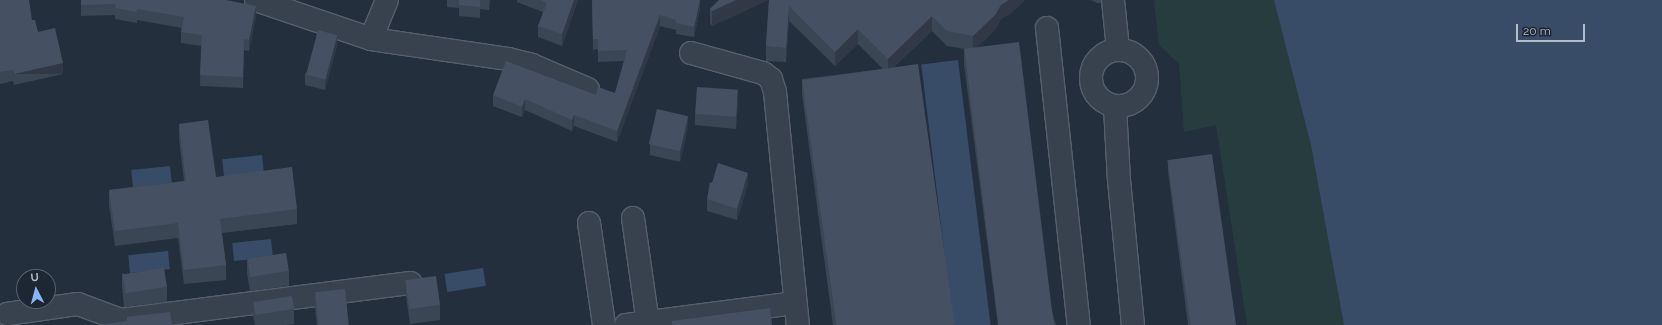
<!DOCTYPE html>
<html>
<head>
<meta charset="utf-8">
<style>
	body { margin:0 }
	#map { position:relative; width:1662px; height:325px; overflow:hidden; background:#242f3e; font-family:Raleway,sans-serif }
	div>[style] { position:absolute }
	.green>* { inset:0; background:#263c3f }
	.water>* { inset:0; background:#394c67; transform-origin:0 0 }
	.roads { filter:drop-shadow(1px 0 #565f6c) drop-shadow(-1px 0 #565f6c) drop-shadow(0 1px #565f6c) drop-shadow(0 -1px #565f6c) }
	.street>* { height:22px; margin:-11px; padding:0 11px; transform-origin:11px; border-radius:11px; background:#38414e }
	.street>.ring { margin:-11px; padding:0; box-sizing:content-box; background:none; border:22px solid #38414e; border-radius:50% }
	.wall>* { inset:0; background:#3b4654 }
	.shaded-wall>* { inset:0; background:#303945; transform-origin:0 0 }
	.building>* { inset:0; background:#455162; transform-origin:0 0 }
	span { translate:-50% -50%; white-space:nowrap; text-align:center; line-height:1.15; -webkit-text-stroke:3px #1d2633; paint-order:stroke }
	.north { position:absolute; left:16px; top:269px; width:40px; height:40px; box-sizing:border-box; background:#1d2633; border:1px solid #59626f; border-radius:50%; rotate:354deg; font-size:11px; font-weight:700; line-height:16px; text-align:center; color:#b4bcc9 }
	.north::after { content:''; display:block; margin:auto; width:14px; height:18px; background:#8ab4f8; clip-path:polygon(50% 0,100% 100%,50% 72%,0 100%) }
	.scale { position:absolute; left:1516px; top:24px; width:69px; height:18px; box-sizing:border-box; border:2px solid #b4bcc9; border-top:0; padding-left:5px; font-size:12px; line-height:14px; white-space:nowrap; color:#b4bcc9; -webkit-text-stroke:3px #1d2633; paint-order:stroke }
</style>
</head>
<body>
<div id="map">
	<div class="green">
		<div style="clip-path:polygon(1154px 0,1662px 0,1662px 325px,1247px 325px,1216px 125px,1184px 132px,1179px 64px,1159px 45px)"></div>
	</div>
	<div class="water">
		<div style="clip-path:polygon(1274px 0,1662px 0,1662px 325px,1344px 325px,1311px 145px)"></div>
		<div style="left:958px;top:60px;width:267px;height:37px;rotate:83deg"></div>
		<div style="left:262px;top:155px;width:18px;height:40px;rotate:84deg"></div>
		<div style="left:170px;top:166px;width:19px;height:39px;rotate:84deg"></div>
		<div style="left:271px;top:239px;width:18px;height:39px;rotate:84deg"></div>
		<div style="left:168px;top:251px;width:18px;height:40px;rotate:84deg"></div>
		<div style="left:483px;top:268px;width:18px;height:39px;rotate:81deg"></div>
	</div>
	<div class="roads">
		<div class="street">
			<div style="left:256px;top:0;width:121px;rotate:18.7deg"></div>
			<div style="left:371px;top:39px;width:138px;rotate:8.3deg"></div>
			<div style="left:508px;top:59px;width:25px;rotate:14deg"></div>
			<div style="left:532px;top:65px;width:61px;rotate:23.2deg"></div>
			<div style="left:1113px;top:0;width:49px;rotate:84.2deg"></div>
			<div style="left:1047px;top:28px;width:299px;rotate:83.9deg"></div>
			<div style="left:371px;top:39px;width:42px;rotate:-67.7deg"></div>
			<div class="ring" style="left:1091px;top:50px;width:34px;height:34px"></div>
			<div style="left:691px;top:53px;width:75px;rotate:15.5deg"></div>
			<div style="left:763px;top:73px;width:10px;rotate:37deg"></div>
			<div style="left:771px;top:79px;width:14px;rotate:73deg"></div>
			<div style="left:775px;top:92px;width:234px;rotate:84.4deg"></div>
			<div style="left:1115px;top:107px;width:73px;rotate:86.9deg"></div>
			<div style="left:1119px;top:180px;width:146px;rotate:84.5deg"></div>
			<div style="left:633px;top:218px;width:106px;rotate:81.9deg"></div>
			<div style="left:589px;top:223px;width:103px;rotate:81.6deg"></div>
			<div style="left:7px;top:314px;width:72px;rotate:-8deg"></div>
			<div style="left:78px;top:304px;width:46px;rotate:20.4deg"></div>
			<div style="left:121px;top:320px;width:292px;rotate:-7.3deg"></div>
			<div style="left:626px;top:325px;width:170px;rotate:-7.4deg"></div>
		</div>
	</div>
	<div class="wall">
		<div style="clip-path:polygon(0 0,32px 20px,38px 32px,63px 74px,14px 85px,13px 81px,0 84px)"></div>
		<div style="clip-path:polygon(81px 0,256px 17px,249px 51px,244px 50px,243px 88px,200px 86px,201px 46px,181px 43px,181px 32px,182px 28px,137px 20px,137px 23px,115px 19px,115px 15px,81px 16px)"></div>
		<div style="clip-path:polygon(447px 0,490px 0,489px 10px,480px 9px,480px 18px,459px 16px,459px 8px,447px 7px)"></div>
		<div style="clip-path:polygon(517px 0,578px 0,562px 46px,538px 37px,538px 26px,543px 12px,517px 2px)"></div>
		<div style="clip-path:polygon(592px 0,700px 0,700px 9px,694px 37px,676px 34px,676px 30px,660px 26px,617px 142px,574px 126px,572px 131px,525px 110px,522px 117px,493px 106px,493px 95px,596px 95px,615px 93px,624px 61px,598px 62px,598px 49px,593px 50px)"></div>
		<div style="clip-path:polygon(719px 0,768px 0,712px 26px,710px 23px,710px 9px)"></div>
		<div style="clip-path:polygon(769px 0,1025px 0,1010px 14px,1001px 19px,995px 30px,976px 48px,1056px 325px,998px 325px,964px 64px,964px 49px,965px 49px,947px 46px,932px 31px,893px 68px,953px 325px,833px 325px,802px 94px,802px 79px,883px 69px,858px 44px,835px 66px,789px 21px,786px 62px,766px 61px,766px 46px)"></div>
		<div style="clip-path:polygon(1091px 0,1101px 0,1101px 3px,1097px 3px)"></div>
		<div style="clip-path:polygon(337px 46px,325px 90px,305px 85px,305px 74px)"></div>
		<div style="clip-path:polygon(738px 102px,736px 129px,695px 125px,695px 114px)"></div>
		<div style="clip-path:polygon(179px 124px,216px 177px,297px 209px,297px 224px,222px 233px,226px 265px,226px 280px,184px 284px,178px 238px,115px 246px,109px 205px,109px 190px,184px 181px,179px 139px)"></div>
		<div style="clip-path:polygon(688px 127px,680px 162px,650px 155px,650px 144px)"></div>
		<div style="clip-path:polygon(1168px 161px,1235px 325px,1188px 325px,1168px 172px)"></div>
		<div style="clip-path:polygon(748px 184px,737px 220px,707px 211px,707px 199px)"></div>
		<div style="clip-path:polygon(247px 258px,289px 271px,289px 286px,250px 291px,247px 273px)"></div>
		<div style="clip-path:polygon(122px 273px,167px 287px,167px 302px,124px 307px,122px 287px)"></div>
		<div style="clip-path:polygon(406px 282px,440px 305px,440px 320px,410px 324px,406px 296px)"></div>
		<div style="clip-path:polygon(315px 293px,349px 325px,317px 325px,315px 308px)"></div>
		<div style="clip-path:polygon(253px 301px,294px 309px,294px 324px,286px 325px,255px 325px,253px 316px)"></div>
	</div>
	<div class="shaded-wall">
		<div style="clip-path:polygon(574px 0,578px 0,562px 46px,562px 34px)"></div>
		<div style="clip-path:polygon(700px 0,700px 9px,694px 37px,694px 27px)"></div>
		<div style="clip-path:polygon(736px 0,768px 0,712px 26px,712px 11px)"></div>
		<div style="clip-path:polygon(1009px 0,1025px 0,1010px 14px,1001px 19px,995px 30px,973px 51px,973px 36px,1001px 5px)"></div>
		<div style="clip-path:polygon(256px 6px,256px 17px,249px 51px,249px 40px)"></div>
		<div style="clip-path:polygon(789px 6px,789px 21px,786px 62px,786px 48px)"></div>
		<div style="clip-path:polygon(660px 15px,660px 26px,617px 142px,617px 131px)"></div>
		<div style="clip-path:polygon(932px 16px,932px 31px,888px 73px,888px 59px)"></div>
		<div style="clip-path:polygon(858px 29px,858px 44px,835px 66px,835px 52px)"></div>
		<div style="clip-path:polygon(337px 35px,337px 46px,325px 90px,325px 79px)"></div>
		<div style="left:63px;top:63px;width:11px;height:50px;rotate:90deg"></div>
		<div style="clip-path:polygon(738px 90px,738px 102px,736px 129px,736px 118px)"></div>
		<div style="clip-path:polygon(525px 99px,525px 110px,522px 117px,522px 107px)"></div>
		<div style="clip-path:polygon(574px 115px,574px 126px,572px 131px,572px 120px)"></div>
		<div style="clip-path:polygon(688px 116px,688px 127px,680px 162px,680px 150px)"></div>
		<div style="clip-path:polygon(748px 173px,748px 184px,737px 220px,737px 209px)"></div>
	</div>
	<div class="building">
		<div style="clip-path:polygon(0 0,29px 0,32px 20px,35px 20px,38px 32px,55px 28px,63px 63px,14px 74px,13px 70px,0 72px)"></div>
		<div style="clip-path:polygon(81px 0,226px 0,256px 6px,249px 40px,244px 39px,243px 77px,200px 75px,202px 35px,181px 32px,184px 17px,137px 9px,137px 12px,115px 8px,116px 4px,81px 5px)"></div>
		<div style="clip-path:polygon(459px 0,480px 0,480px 7px,459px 5px)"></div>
		<div style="clip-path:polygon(540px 0,574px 0,562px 34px,538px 26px,547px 3px)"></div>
		<div style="clip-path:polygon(592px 0,700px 0,694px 27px,676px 23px,676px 20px,660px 15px,617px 131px,574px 115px,572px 120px,525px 99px,522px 107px,493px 95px,506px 61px,596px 95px,598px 87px,615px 93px,627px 50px,598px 51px,598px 39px,593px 39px)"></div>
		<div style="clip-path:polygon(719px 0,736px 0,712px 11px,710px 9px)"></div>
		<div style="clip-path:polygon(769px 0,1009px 0,1001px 5px,995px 15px,973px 36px,947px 31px,932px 16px,888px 59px,858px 29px,835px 52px,789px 6px,786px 48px,766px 46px)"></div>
		<div style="left:318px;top:30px;width:20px;height:46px;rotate:15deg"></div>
		<div style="left:1019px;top:42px;width:285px;height:55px;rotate:83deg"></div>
		<div style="left:918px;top:64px;width:263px;height:117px;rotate:82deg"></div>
		<div style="left:697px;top:87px;width:41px;height:27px;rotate:4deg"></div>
		<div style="left:657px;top:109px;width:32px;height:36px;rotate:13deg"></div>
		<div style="clip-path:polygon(208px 120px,216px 177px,292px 167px,297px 209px,220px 219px,226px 265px,184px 270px,178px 223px,115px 231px,109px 190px,186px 181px,179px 124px)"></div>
		<div style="left:1212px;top:154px;width:173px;height:45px;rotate:82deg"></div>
		<div style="clip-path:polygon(718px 163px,748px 173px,737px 209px,707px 199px,710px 182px,712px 183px)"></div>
		<div style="left:286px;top:253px;width:18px;height:39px;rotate:81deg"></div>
		<div style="left:164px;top:268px;width:19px;height:42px;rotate:81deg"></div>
		<div style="left:436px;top:276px;width:29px;height:31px;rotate:82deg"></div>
		<div style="left:345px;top:289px;width:36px;height:30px;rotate:84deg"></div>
		<div style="left:292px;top:296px;width:13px;height:39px;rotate:81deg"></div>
		<div style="clip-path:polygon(770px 308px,772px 325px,672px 325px,672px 321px)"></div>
		<div style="clip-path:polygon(170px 312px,172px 325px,97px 325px,127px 321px,127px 317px)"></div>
	</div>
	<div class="north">U</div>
	<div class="scale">20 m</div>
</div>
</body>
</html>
